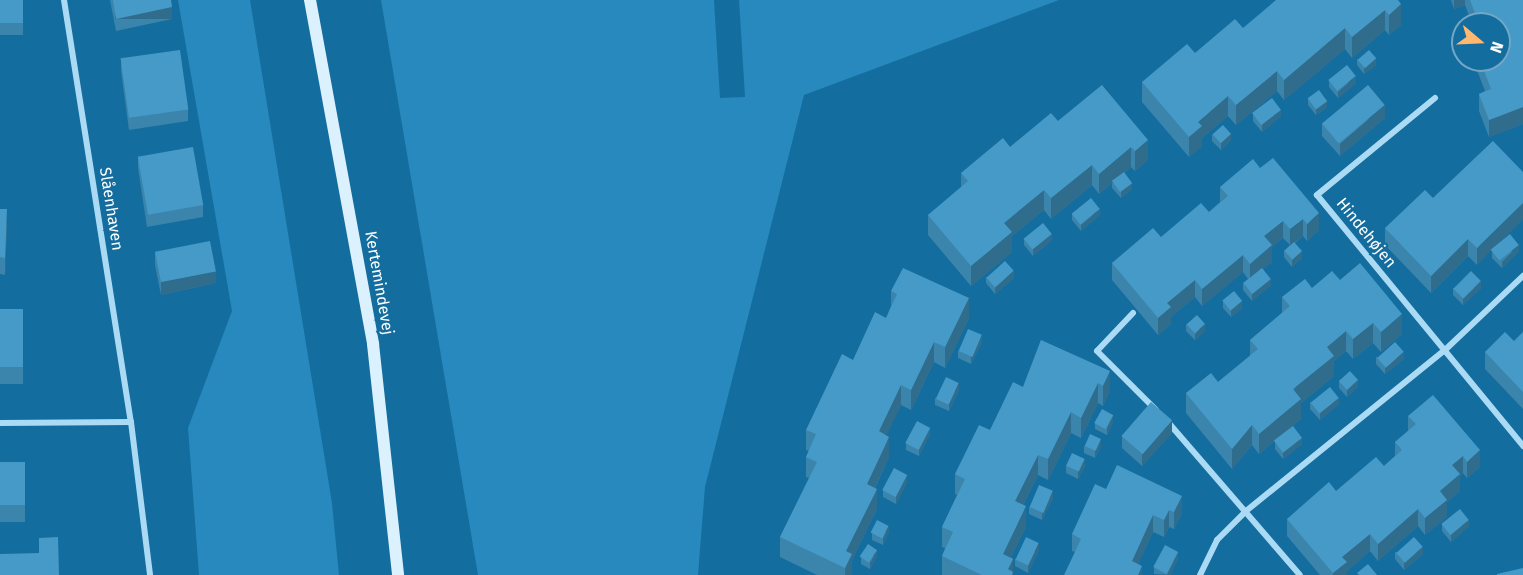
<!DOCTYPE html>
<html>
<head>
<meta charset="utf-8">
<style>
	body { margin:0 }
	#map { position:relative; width:1523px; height:575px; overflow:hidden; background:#146d9f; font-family:"Fira Sans",sans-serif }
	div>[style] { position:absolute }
	.green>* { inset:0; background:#2789bd }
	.street>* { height:6px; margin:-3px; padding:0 3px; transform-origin:3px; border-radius:3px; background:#abdbf4 }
	.secondary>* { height:12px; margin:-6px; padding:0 6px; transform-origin:6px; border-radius:6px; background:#dbf1fd }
	.wall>* { inset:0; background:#3b84ac; transform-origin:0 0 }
	.shaded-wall>* { inset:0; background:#306c8c; transform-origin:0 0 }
	.building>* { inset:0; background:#459ac8; transform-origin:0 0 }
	span { translate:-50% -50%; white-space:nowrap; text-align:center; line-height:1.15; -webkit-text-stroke:5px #146d9f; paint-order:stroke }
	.street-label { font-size:16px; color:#fff }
	.north { position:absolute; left:1451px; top:12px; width:60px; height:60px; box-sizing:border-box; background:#146d9f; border:2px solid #72a7c5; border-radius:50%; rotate:109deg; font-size:16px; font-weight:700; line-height:24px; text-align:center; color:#fff }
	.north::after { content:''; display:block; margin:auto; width:21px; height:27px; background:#ffb86e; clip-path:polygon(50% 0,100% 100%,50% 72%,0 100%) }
</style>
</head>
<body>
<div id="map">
	<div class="green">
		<div style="clip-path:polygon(178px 0,250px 0,332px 503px,339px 575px,199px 575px,188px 428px,232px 311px)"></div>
		<div style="clip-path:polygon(381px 0,714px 0,720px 98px,745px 97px,739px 0,1059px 0,804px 95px,705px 487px,698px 575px,478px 575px)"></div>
	</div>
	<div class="street">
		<div style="left:64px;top:0;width:427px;rotate:81deg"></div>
		<div style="left:131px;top:422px;width:154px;rotate:82.9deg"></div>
		<div style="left:1435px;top:98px;width:153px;rotate:140.6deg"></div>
		<div style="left:1317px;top:195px;width:325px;rotate:50.6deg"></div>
		<div style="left:1133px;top:313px;width:52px;rotate:133.5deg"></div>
		<div style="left:1097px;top:351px;width:83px;rotate:45deg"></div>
		<div style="left:1167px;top:421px;width:203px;rotate:49.2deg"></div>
		<div style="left:0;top:423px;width:131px;rotate:-0.4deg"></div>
		<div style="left:1200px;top:575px;width:39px;rotate:-64deg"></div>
		<div style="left:1217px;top:540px;width:41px;rotate:-45deg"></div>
		<div style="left:1246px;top:511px;width:256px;rotate:-39deg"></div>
		<div style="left:1445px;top:350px;width:108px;rotate:-43.5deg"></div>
	</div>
	<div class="secondary">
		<div style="left:310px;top:0;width:350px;rotate:79.6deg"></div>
		<div style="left:373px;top:344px;width:232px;rotate:83.8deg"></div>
	</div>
	<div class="wall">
		<div style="left:0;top:0;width:23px;height:35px"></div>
		<div style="clip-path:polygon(110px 0,171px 0,172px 19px,116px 31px)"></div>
		<div style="clip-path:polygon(1398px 0,1401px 25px,1389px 35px,1385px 30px,1352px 58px,1345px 49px,1284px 100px,1277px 91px,1236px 125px,1228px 116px,1202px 138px,1202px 146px,1189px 157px,1142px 102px,1142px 82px,1195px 53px,1243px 28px)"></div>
		<div style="clip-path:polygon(1451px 0,1523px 0,1523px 124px,1489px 137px,1479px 111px,1479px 94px,1485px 91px,1473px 60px,1499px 60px,1499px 24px,1472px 24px,1465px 5px,1454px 9px)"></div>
		<div style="clip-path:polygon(121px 59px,188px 109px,188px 121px,129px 130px,121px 71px)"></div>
		<div style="clip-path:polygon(1357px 59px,1376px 65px,1364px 74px,1357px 65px)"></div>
		<div style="clip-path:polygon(1329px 81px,1356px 83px,1338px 98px,1329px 87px)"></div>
		<div style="clip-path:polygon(1102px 85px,1148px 160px,1135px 171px,1131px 167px,1124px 173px,1132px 189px,1121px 198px,1112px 188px,1112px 183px,1099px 194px,1092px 185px,1051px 219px,1044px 210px,1012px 236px,1012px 252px,971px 286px,928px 235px,928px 215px,961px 188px,961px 173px,1058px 121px)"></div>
		<div style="clip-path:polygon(1308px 98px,1327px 107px,1316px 115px,1308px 105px)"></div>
		<div style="clip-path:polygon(1253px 114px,1281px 116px,1262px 132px,1253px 121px)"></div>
		<div style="clip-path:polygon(1385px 118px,1340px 156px,1322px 136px,1322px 123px)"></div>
		<div style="clip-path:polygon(1212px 134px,1231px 140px,1221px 150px,1212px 141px)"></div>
		<div style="clip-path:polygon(1493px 141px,1477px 265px,1468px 256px,1431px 293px,1385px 245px,1385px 228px,1433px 198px)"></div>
		<div style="clip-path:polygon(138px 156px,203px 205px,203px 217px,147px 227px,138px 168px)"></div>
		<div style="clip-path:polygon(1260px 168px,1319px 230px,1307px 241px,1303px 236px,1295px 243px,1302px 258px,1292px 267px,1284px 257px,1284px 251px,1290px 245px,1283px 238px,1272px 247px,1272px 262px,1263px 269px,1271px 285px,1252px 301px,1243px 290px,1243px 283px,1248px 279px,1243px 272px,1202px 306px,1195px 297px,1171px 317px,1171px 324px,1158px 335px,1112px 280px,1112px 263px,1209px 212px,1220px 202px,1220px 187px)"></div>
		<div style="clip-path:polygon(0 209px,7px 226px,5px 275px,0 274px)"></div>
		<div style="clip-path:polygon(1072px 214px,1100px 215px,1081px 231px,1072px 220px)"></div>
		<div style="clip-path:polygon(1024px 239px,1052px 240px,1033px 256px,1024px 245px)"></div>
		<div style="clip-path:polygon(1519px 251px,1502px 268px,1492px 258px,1492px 252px)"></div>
		<div style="clip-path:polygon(155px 252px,216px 283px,161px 295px,155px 265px)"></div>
		<div style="clip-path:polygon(986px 277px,1014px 278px,995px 294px,986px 283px)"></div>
		<div style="clip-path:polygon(1340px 280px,1402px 334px,1381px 352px,1373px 343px,1353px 359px,1346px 351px,1334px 361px,1334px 376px,1301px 403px,1301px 419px,1259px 454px,1252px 445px,1232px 469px,1186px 413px,1186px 393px,1218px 382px,1250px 356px,1250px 340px,1282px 313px,1282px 297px)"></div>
		<div style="clip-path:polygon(1453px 288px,1481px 288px,1463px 305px,1453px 295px)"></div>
		<div style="clip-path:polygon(891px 291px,969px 318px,945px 368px,934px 362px,911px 410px,901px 405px,886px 435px,889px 457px,875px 488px,877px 509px,852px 560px,851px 575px,817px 575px,780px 557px,780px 537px,809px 478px,806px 477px,806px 457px,809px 451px,806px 450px,806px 430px,886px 318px,891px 306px)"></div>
		<div style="clip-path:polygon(1223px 301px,1242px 308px,1231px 317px,1223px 308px)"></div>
		<div style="left:0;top:309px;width:23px;height:75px"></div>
		<div style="clip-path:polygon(1186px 324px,1205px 331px,1195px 340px,1186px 331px)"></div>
		<div style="clip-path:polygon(1523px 332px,1523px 409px,1485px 369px,1485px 352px,1514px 341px)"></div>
		<div style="clip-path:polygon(1041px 340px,1110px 391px,1103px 406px,1098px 403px,1081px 438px,1071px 433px,1048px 480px,1038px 475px,1023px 505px,1026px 527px,1011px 557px,1013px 559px,1013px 575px,942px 575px,942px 556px,945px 548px,942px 547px,942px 527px,957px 495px,955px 494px,955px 474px,1023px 387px)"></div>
		<div style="clip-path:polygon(982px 342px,971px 364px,958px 358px,958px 351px)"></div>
		<div style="clip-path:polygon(1376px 357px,1404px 359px,1385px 374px,1376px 364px)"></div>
		<div style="clip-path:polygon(1339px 381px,1358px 386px,1347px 397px,1339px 388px)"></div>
		<div style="clip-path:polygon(959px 390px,949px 411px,935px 405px,935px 398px)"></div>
		<div style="clip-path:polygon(1310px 402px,1339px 404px,1320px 420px,1310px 409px)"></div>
		<div style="clip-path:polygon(1408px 416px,1480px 467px,1467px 478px,1463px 473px,1460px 476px,1460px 491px,1447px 502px,1447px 517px,1425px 535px,1418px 526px,1378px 561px,1370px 551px,1347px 571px,1347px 575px,1320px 575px,1287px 536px,1287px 519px,1384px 466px,1395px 456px,1395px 442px,1408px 431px)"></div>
		<div style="clip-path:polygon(1113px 422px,1107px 435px,1095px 429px,1095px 423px)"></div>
		<div style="clip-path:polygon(1172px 433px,1142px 466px,1122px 448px,1122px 436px)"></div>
		<div style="clip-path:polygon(930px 434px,919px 456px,906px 450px,906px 443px)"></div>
		<div style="clip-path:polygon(1275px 442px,1302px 444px,1283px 459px,1275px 449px)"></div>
		<div style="clip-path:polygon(1084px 446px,1101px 446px,1095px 458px,1084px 453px)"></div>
		<div style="left:25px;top:462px;width:60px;height:25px;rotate:90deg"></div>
		<div style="clip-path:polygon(1066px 466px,1085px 466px,1078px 479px,1066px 473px)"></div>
		<div style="clip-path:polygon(907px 482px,896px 504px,883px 497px,883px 491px)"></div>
		<div style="clip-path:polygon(1106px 489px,1182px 513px,1174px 529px,1169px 527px,1164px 537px,1153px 532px,1138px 564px,1142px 575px,1072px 551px,1072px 534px)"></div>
		<div style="clip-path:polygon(1053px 498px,1042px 520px,1029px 514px,1029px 507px)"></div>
		<div style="clip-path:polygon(1442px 525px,1469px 526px,1451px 542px,1442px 531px)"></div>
		<div style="clip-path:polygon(889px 532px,883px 545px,872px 540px,872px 533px)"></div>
		<div style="clip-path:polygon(1039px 550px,1028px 573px,1015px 566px,1015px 559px)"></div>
		<div style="clip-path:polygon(1395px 552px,1423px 554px,1404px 570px,1395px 559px)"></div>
		<div style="clip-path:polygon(877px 556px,870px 569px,861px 564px,861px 557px)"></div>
		<div style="clip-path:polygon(1178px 559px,1170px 575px,1154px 574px,1154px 568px)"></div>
	</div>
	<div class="shaded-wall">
		<div style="clip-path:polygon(1454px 0,1465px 0,1465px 5px,1454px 9px)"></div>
		<div style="clip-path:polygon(1401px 4px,1401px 25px,1389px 35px,1389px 15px)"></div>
		<div style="left:172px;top:7px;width:12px;height:57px;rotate:90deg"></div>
		<div style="clip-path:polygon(1385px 10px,1385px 30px,1352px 58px,1352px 37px)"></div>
		<div style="clip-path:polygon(1345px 28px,1345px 49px,1284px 100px,1284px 80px)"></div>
		<div style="clip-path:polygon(1376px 58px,1376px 65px,1364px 74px,1364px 68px)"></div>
		<div style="clip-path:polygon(1277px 71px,1277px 91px,1236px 125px,1236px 105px)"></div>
		<div style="clip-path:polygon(1356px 76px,1356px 83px,1338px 98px,1338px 92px)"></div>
		<div style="clip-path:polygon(1228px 96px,1228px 116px,1202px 138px,1202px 146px,1189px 157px,1189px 137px,1198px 122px)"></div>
		<div style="clip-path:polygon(1327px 101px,1327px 107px,1316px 115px,1316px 109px)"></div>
		<div style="clip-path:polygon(1385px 105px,1385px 118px,1340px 156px,1340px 144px)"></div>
		<div style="clip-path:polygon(1523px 107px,1523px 124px,1489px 137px,1489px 120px)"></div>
		<div style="clip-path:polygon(1281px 110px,1281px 116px,1262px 132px,1262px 125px)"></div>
		<div style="clip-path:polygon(1231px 134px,1231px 140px,1221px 150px,1221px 143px)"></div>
		<div style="clip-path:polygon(1148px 140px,1148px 160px,1135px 171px,1135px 151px)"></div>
		<div style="clip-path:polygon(1131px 147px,1131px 167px,1099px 194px,1099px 174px)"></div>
		<div style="clip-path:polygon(1092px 165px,1092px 185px,1051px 219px,1051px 198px)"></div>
		<div style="clip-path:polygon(1132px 183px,1132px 189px,1121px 198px,1121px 191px)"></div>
		<div style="clip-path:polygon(1044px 190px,1044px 210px,1012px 236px,1012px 252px,971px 286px,971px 266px,1004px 223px)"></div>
		<div style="clip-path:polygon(1523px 203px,1523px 220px,1477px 265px,1477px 248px)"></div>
		<div style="clip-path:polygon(7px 209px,7px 226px,5px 275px,5px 258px)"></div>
		<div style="clip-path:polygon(1100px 209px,1100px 215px,1081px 231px,1081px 225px)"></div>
		<div style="clip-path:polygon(1319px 213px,1319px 230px,1307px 241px,1307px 224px)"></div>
		<div style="clip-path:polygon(1303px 219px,1303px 236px,1290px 246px,1290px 229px)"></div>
		<div style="clip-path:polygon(1283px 221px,1283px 238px,1272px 247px,1272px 262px,1250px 280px,1250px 264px,1264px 236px)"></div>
		<div style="clip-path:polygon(1052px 234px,1052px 240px,1033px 256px,1033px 249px)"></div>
		<div style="clip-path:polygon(1468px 239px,1468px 256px,1431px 293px,1431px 276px)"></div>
		<div style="clip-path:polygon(1519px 245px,1519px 251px,1502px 268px,1502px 262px)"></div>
		<div style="clip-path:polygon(1302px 251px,1302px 258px,1292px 267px,1292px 260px)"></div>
		<div style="clip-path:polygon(1243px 255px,1243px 272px,1202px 306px,1202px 289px)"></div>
		<div style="clip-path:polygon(216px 271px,216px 283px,161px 295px,161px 282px)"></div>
		<div style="clip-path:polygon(1014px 271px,1014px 278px,995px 294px,995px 287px)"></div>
		<div style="clip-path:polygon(1271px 279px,1271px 285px,1252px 301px,1252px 294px)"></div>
		<div style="clip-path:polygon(1195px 280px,1195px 297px,1171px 317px,1171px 324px,1158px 335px,1158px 318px,1167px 303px)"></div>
		<div style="clip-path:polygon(1481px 281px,1481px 288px,1463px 305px,1463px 299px)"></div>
		<div style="clip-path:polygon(969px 298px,969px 318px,945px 368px,945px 347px)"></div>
		<div style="clip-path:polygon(1242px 301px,1242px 308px,1231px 317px,1231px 310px)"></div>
		<div style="clip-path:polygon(1402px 314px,1402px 334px,1381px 352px,1381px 332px)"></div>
		<div style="clip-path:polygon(1373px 323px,1373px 343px,1353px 359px,1353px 339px)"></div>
		<div style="clip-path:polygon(1205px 324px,1205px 331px,1195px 340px,1195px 334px)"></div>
		<div style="clip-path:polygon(1346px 331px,1346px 351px,1334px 361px,1334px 376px,1301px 403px,1301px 419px,1259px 454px,1259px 434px,1327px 347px)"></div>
		<div style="clip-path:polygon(982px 335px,982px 342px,971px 364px,971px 357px)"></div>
		<div style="clip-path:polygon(934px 342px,934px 362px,911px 410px,911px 390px)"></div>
		<div style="clip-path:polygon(1404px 352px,1404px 359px,1385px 374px,1385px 368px)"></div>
		<div style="clip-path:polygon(1110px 371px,1110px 391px,1103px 406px,1103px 386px)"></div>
		<div style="clip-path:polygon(1358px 380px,1358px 386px,1347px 397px,1347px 390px)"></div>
		<div style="clip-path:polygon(959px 383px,959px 390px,949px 411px,949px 404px)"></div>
		<div style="clip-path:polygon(1098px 383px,1098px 403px,1081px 438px,1081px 418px)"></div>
		<div style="clip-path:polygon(901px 385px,901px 405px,879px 452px,879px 431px)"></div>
		<div style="clip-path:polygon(1339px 398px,1339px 404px,1320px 420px,1320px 413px)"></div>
		<div style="clip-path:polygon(1071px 412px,1071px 433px,1048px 480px,1048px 459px)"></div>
		<div style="clip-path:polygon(1113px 415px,1113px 422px,1107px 435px,1107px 428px)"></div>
		<div style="clip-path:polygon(1172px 420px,1172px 433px,1142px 466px,1142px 454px)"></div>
		<div style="clip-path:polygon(1252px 425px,1252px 445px,1232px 469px,1232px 449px)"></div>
		<div style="clip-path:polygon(930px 428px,930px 434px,919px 456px,919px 450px)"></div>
		<div style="clip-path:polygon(889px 437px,889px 457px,867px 504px,867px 484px)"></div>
		<div style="clip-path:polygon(1302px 438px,1302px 444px,1283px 459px,1283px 453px)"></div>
		<div style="clip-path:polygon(1101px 439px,1101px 446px,1095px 458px,1095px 451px)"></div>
		<div style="clip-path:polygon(1480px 450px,1480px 467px,1467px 478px,1467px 462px)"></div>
		<div style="clip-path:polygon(1038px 455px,1038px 475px,1015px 521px,1015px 501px)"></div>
		<div style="clip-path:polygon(1463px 456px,1463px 473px,1460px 476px,1460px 491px,1447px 502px,1447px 517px,1425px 535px,1425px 518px,1452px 465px)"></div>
		<div style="clip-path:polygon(1085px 459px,1085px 466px,1078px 479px,1078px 472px)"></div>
		<div style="clip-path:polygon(907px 475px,907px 482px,896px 504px,896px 497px)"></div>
		<div style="clip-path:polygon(877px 489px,877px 509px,852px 560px,852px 574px,851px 575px,845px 575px,846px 551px)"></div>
		<div style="clip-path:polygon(1053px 491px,1053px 498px,1042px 520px,1042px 514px)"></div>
		<div style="clip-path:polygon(1182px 496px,1182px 513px,1174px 529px,1174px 512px)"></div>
		<div style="clip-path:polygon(1026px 506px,1026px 527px,1003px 574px,1003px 554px)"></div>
		<div style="clip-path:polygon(1418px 509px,1418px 526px,1378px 561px,1378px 544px)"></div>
		<div style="clip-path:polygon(1169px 510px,1169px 527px,1164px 537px,1164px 520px)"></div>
		<div style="clip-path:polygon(1153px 515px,1153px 532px,1133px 575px,1132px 561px)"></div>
		<div style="clip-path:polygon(1469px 520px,1469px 526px,1451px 542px,1451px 535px)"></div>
		<div style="clip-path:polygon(889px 526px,889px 532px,883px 545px,883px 538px)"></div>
		<div style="clip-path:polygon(1370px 534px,1370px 551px,1347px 571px,1347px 575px,1333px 575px,1333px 573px,1342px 557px)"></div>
		<div style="clip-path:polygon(1039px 543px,1039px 550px,1028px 573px,1028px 566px)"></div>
		<div style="clip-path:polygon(1423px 547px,1423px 554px,1404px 570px,1404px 563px)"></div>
		<div style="clip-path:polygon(877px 550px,877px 556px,870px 569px,870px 563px)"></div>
		<div style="clip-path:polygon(1178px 552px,1178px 559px,1170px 575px,1167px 575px)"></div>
		<div style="clip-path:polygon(1013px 559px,1013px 575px,1008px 575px,1008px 569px)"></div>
		<div style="clip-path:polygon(1142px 566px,1142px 575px,1138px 575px)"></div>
	</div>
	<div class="building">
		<div style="left:0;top:0;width:23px;height:23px"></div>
		<div style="clip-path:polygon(113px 0,171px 0,172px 7px,116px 19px)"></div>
		<div style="clip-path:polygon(1276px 0,1398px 0,1401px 4px,1389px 15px,1385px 10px,1352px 37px,1345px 28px,1284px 80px,1277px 71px,1236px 105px,1228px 96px,1198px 122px,1202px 126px,1189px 137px,1142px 82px,1187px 44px,1195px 53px,1235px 19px,1243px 28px)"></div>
		<div style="clip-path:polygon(1470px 0,1523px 0,1523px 107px,1489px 120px,1479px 94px,1491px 89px,1480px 60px,1499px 60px,1499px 24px,1479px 24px)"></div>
		<div style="left:180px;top:50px;width:60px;height:60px;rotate:82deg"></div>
		<div style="left:1369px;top:50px;width:11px;height:15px;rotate:49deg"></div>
		<div style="left:1347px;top:65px;width:14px;height:24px;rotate:51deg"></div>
		<div style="clip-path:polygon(1102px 85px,1148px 140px,1135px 151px,1131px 147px,1099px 174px,1092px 165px,1051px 198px,1044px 190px,1004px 223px,1012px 232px,971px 266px,928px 215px,968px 181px,961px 173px,1003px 138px,1010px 147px,1051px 113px,1058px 121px)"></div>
		<div style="left:1368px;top:85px;width:26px;height:60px;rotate:50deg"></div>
		<div style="left:1319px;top:90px;width:14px;height:14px;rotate:54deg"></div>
		<div style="left:1272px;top:98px;width:15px;height:25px;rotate:53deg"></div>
		<div style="left:1223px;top:125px;width:12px;height:14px;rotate:48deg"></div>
		<div style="clip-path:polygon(1493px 141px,1523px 172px,1523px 203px,1477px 248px,1468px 239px,1431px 276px,1385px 228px,1425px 190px,1433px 198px)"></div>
		<div style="left:193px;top:147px;width:59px;height:56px;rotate:80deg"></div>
		<div style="clip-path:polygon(1273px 158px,1319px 213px,1307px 224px,1303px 219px,1290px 229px,1283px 221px,1264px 236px,1272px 245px,1250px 264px,1243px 255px,1202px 289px,1195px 280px,1167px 303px,1171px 307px,1158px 318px,1112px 263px,1153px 228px,1161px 237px,1201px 203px,1209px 212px,1228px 196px,1220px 187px,1253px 159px,1260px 168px)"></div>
		<div style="left:1124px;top:172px;width:14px;height:15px;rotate:54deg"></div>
		<div style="left:1091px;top:198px;width:14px;height:25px;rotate:51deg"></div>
		<div style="clip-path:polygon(0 209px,7px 209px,5px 258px,0 257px)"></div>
		<div style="left:1043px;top:223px;width:14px;height:25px;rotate:51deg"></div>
		<div style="left:1510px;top:234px;width:14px;height:25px;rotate:51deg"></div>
		<div style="left:210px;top:241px;width:31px;height:56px;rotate:79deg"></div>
		<div style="left:1294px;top:242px;width:12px;height:13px;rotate:48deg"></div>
		<div style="left:1005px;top:261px;width:13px;height:25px;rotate:48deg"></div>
		<div style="clip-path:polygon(1360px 263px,1402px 314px,1381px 332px,1373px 323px,1353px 339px,1346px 331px,1327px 347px,1334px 356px,1293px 389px,1301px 399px,1259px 434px,1252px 425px,1232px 449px,1186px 393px,1211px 373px,1218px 382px,1258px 349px,1250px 340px,1290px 306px,1282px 297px,1305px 279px,1312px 288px,1332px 271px,1340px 280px)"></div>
		<div style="clip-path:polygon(903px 268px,969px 298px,945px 347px,934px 342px,911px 390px,901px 385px,879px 431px,889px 437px,867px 484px,877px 489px,846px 551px,852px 554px,845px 568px,780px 537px,817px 462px,806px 457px,816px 434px,806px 430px,842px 354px,853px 360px,875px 312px,886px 318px,897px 294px,891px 291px)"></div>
		<div style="left:1262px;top:268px;width:14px;height:24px;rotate:51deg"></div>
		<div style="left:1471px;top:271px;width:14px;height:25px;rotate:45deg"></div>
		<div style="left:1234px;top:291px;width:13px;height:15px;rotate:51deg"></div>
		<div style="left:0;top:309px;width:23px;height:58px"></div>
		<div style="left:1197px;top:315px;width:12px;height:14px;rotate:48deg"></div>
		<div style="left:968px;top:329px;width:15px;height:24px;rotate:23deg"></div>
		<div style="clip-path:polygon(1505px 332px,1514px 341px,1523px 332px,1523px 392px,1485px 352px)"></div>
		<div style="clip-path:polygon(1041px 340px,1110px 371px,1103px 386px,1098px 383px,1081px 418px,1071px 412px,1048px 459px,1038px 455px,1015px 501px,1026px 506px,1003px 554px,1013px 559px,1008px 569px,1013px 572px,1012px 575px,982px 575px,942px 556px,953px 532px,942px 527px,965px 479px,955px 474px,979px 425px,990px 430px,1013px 382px,1023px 387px)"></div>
		<div style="left:1395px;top:342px;width:13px;height:24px;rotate:48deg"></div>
		<div style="left:1350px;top:371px;width:12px;height:15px;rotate:48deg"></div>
		<div style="left:946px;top:377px;width:14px;height:24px;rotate:25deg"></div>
		<div style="left:1330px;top:387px;width:14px;height:25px;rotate:51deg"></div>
		<div style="clip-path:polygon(1433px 395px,1480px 450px,1467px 462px,1463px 456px,1452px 465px,1460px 474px,1440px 491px,1447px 500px,1425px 518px,1418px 509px,1378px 544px,1370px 534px,1342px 557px,1347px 562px,1333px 573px,1287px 519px,1329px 482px,1336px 491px,1376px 457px,1384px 466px,1402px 450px,1395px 442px,1416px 424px,1408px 416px)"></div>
		<div style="left:1151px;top:402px;width:28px;height:45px;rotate:41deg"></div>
		<div style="left:1102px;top:409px;width:13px;height:16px;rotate:29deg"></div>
		<div style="left:917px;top:421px;width:15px;height:25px;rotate:28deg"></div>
		<div style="left:1293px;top:426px;width:15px;height:24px;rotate:53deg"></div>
		<div style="left:1090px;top:434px;width:12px;height:13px;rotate:24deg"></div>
		<div style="left:1072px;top:453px;width:14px;height:14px;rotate:25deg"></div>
		<div style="left:25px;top:462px;width:43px;height:25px;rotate:90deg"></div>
		<div style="clip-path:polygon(1117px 465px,1182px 496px,1174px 512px,1169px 510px,1164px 520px,1153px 515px,1132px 561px,1142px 566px,1138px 575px,1064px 575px,1081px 539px,1072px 534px,1095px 484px,1106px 489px)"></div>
		<div style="left:894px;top:468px;width:15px;height:25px;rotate:28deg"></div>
		<div style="left:1039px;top:485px;width:15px;height:24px;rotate:23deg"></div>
		<div style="left:1460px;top:509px;width:14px;height:24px;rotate:51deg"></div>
		<div style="left:877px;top:520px;width:13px;height:14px;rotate:27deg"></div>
		<div style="clip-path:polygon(58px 537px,59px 575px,0 575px,0 554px,39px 553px,39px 538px)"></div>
		<div style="left:1026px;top:537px;width:14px;height:25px;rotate:25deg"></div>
		<div style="left:1414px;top:537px;width:13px;height:24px;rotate:48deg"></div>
		<div style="left:868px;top:544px;width:11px;height:15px;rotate:34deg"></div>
		<div style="left:1165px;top:545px;width:15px;height:25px;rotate:28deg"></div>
		<div style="clip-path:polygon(1368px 564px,1377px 575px,1359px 575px,1357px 573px)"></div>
		<div style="clip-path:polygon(1523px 568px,1523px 575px,1497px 575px,1497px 574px)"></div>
	</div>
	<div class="street-label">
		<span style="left:111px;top:209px;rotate:81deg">Slåenhaven</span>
		<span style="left:1366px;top:233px;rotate:51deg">Hindehøjen</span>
		<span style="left:379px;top:283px;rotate:80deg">Kertemindevej</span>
	</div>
	<div class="north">N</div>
</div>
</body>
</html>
